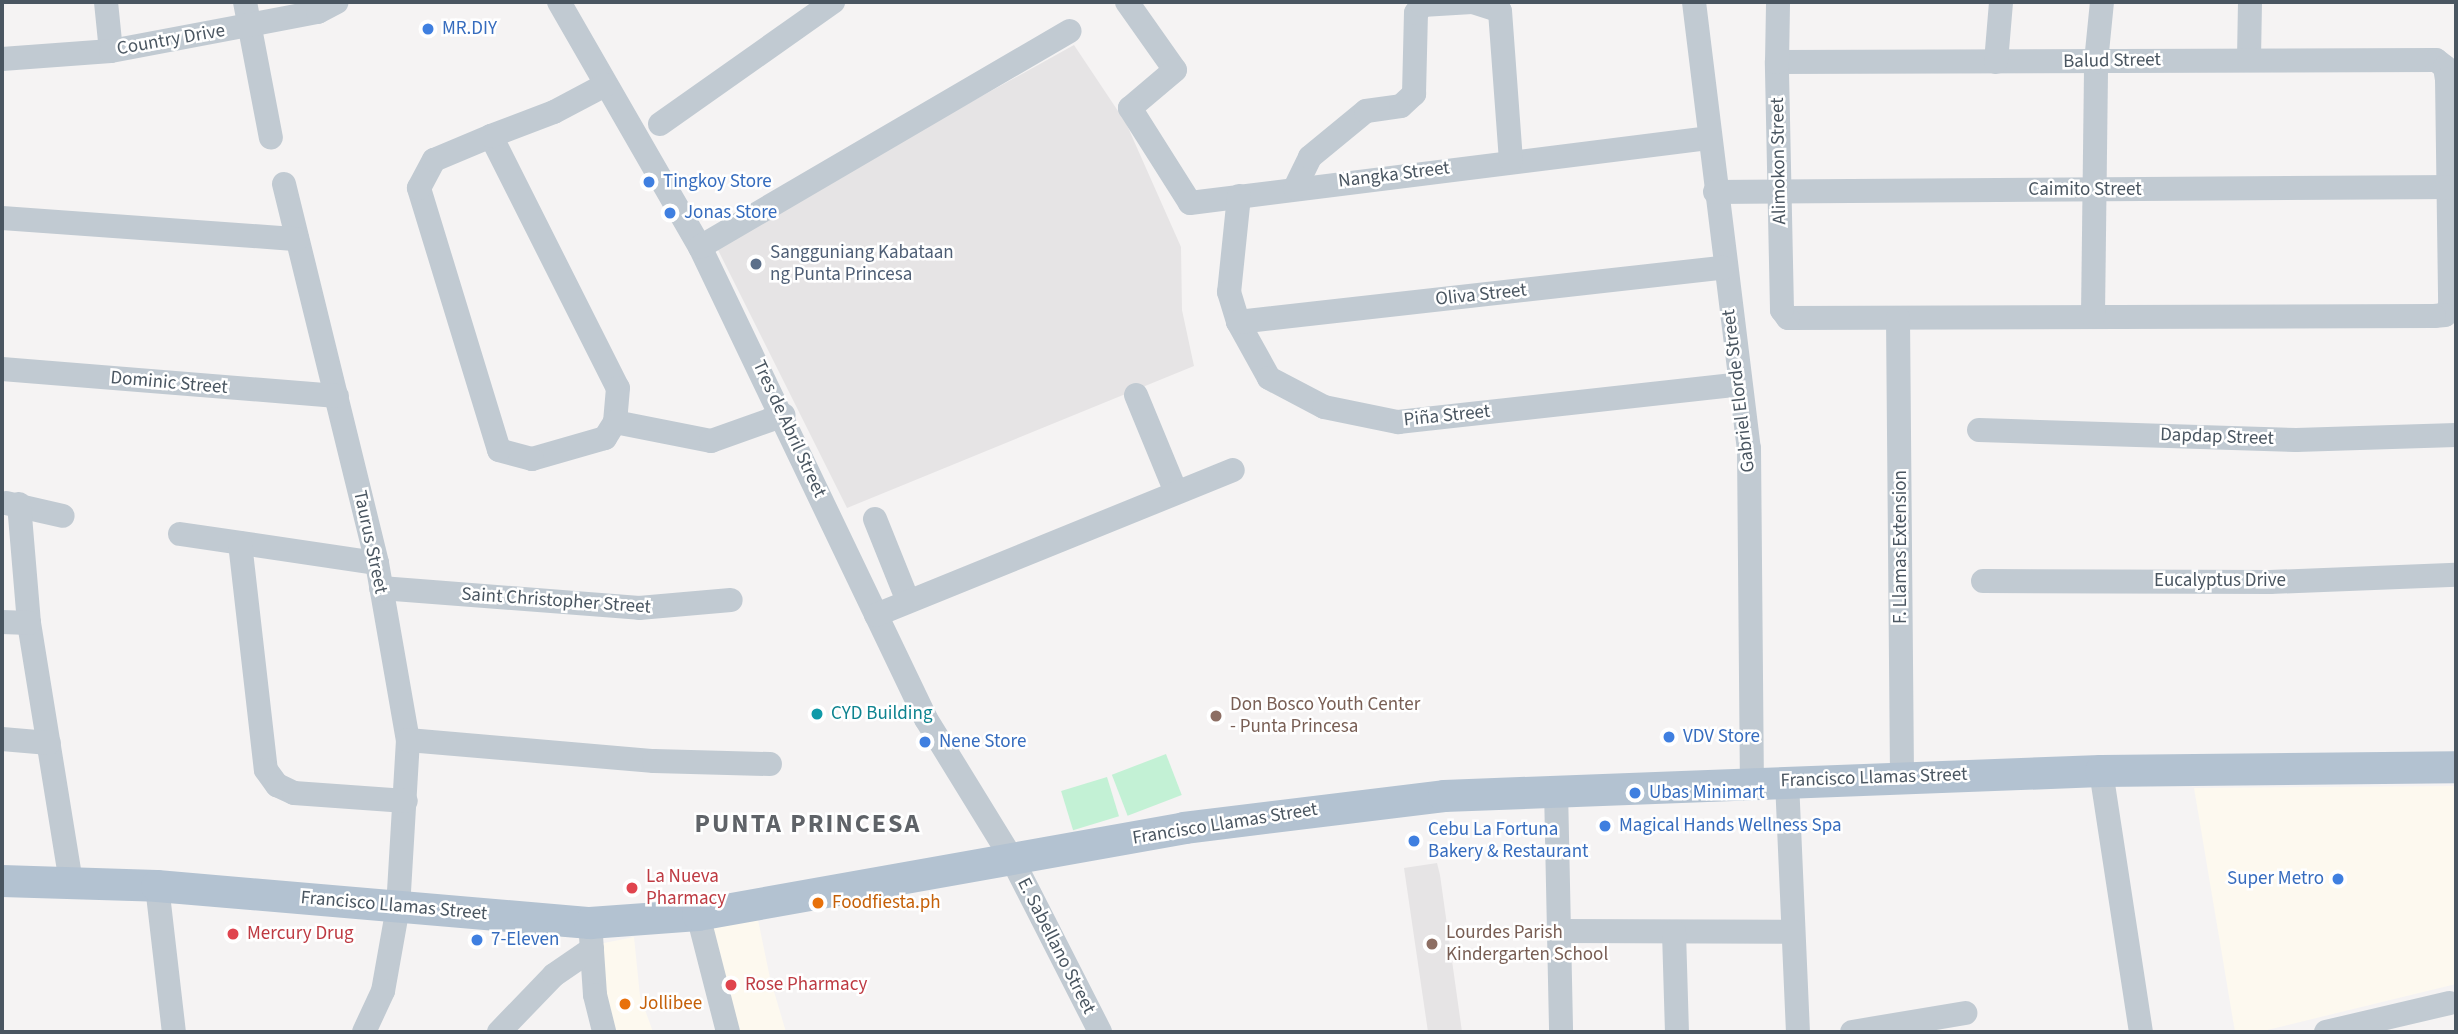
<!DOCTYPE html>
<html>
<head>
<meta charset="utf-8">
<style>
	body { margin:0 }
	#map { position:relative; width:2458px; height:1034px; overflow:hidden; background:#f5f3f3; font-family:"Source Sans 3",sans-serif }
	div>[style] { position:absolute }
	.commercial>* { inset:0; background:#fdf9ef }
	.education>* { inset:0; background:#e6e4e5 }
	.green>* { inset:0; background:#c3f1d5; transform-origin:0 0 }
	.minor>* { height:24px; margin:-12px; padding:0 12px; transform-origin:12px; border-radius:12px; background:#c1cad2 }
	.major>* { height:32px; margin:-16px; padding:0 16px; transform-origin:16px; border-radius:16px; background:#b3c2d1 }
	.dots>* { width:19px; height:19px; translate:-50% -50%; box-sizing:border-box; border:4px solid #fff; border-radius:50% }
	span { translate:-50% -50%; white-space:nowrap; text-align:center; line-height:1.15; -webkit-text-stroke:5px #fff; paint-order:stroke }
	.shop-label { font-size:19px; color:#366cbe }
	.left { translate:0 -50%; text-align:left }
	.right { translate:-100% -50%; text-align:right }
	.street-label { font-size:19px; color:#4a5661 }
	.service-label { font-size:19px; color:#4e5e75 }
	.education-label { font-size:19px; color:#785e54 }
	.culture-label { font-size:19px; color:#0d838f }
	.health-label { font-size:19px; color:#be3a42 }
	.food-label { font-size:19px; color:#c56008 }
	.district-label { font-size:26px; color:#5f6368; font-weight:700; letter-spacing:2px }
	.frame { position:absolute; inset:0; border:4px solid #4a5661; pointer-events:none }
</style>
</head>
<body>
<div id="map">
	<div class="commercial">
		<div style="clip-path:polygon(2456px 786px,2456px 984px,2259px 1032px,2235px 1032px,2194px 788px)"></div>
		<div style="clip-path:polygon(757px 915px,770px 978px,786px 1032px,734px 1032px,705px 924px)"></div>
		<div style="clip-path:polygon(634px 937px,640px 996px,653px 1032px,612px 1032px,599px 944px)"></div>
	</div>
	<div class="education">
		<div style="clip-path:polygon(1074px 45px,1126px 123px,1181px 247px,1182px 310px,1194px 366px,847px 508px,715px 244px)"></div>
		<div style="clip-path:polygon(1437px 863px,1440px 875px,1462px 1032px,1428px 1032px,1404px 868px)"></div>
	</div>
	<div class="green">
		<div style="left:1166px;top:754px;width:44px;height:58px;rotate:69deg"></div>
		<div style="left:1107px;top:777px;width:41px;height:48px;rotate:73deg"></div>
	</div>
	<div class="minor">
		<div style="left:106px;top:2px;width:49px;rotate:84.2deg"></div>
		<div style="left:245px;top:2px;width:138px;rotate:79.2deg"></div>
		<div style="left:559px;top:2px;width:283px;rotate:60.1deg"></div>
		<div style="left:700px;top:247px;width:523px;rotate:64.41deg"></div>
		<div style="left:926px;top:719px;width:164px;rotate:58.4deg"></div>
		<div style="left:1012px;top:859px;width:194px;rotate:63deg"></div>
		<div style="left:1127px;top:2px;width:83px;rotate:54.8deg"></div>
		<div style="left:1175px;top:70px;width:59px;rotate:139.8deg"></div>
		<div style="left:1130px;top:108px;width:112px;rotate:57.7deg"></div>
		<div style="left:1190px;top:203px;width:524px;rotate:-7.13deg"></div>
		<div style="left:1473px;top:2px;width:28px;rotate:18deg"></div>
		<div style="left:1500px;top:11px;width:149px;rotate:85.8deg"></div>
		<div style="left:1694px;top:2px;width:449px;rotate:83deg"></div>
		<div style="left:1749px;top:448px;width:335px;rotate:89.5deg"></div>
		<div style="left:2px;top:59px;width:109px;rotate:-4.2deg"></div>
		<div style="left:111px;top:51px;width:211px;rotate:-10.7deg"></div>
		<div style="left:318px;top:12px;width:21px;rotate:-28deg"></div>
		<div style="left:2249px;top:59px;width:57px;rotate:-89deg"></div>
		<div style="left:1777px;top:62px;width:659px;rotate:-0.17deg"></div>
		<div style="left:2436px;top:60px;width:11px;rotate:38deg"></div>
		<div style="left:2445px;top:67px;width:12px;rotate:81deg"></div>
		<div style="left:2447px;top:79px;width:227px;rotate:89.2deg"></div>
		<div style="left:2450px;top:306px;width:10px;rotate:119deg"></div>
		<div style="left:2445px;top:315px;width:11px;rotate:175deg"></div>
		<div style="left:2434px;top:316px;width:646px;rotate:179.82deg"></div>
		<div style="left:1788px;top:318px;width:10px;rotate:-127deg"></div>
		<div style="left:1782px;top:310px;width:248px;rotate:-91.2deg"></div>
		<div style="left:1777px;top:62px;width:60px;rotate:-89deg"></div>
		<div style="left:1996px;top:62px;width:60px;rotate:-85.2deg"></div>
		<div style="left:660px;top:124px;width:212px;rotate:-35.2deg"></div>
		<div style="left:491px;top:136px;width:282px;rotate:63.3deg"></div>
		<div style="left:618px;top:388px;width:34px;rotate:95deg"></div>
		<div style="left:615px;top:422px;width:19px;rotate:122deg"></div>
		<div style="left:605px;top:438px;width:76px;rotate:164deg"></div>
		<div style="left:532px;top:459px;width:34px;rotate:-165deg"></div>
		<div style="left:499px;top:450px;width:274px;rotate:-107deg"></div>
		<div style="left:419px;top:188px;width:32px;rotate:-62deg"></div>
		<div style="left:434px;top:160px;width:62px;rotate:-22.8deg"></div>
		<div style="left:491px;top:136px;width:67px;rotate:-20.9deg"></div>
		<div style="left:554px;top:112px;width:58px;rotate:-27.9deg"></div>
		<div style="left:284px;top:184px;width:390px;rotate:76.2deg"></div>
		<div style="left:377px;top:563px;width:180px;rotate:80.1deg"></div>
		<div style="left:408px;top:740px;width:167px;rotate:93.4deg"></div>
		<div style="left:398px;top:907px;width:85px;rotate:100.1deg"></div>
		<div style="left:383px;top:991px;width:45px;rotate:114.9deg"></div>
		<div style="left:1295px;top:188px;width:34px;rotate:-64deg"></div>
		<div style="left:1310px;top:157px;width:72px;rotate:-39.4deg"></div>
		<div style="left:1366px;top:111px;width:35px;rotate:-8deg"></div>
		<div style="left:1401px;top:106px;width:18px;rotate:-43deg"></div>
		<div style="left:1414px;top:94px;width:81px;rotate:-88.6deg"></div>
		<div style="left:1416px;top:13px;width:10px;rotate:-53deg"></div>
		<div style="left:1422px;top:5px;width:50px;rotate:-3.4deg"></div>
		<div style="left:1715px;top:192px;width:741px;rotate:-0.39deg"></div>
		<div style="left:1239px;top:196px;width:97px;rotate:95.9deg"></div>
		<div style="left:1229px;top:292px;width:31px;rotate:73deg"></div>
		<div style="left:1238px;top:322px;width:64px;rotate:61deg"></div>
		<div style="left:1269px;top:378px;width:62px;rotate:27.8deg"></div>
		<div style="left:1324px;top:407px;width:76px;rotate:11.5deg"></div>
		<div style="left:1398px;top:422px;width:344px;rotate:-6.3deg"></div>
		<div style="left:2px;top:218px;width:296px;rotate:4.1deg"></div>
		<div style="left:700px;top:247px;width:428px;rotate:-30.3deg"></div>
		<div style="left:2093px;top:316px;width:254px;rotate:-89.3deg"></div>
		<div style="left:2096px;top:62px;width:60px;rotate:-84.3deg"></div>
		<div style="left:1898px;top:318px;width:459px;rotate:89.5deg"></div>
		<div style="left:1238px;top:322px;width:488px;rotate:-6.4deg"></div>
		<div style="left:2px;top:369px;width:336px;rotate:4.6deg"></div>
		<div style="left:1136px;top:395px;width:105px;rotate:67.6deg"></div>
		<div style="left:615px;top:422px;width:98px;rotate:11.2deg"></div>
		<div style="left:711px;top:441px;width:77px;rotate:-19.6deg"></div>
		<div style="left:1979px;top:430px;width:317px;rotate:1.8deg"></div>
		<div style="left:2296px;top:440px;width:160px;rotate:-1.8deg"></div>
		<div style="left:6px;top:503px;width:58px;rotate:12.8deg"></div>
		<div style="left:19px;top:504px;width:119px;rotate:85.2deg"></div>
		<div style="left:29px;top:623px;width:261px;rotate:80.8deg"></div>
		<div style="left:875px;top:519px;width:88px;rotate:68.1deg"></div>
		<div style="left:180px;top:534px;width:199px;rotate:8.4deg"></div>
		<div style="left:240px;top:543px;width:228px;rotate:83.5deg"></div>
		<div style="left:266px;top:770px;width:19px;rotate:54deg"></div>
		<div style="left:277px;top:785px;width:19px;rotate:25deg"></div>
		<div style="left:294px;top:793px;width:112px;rotate:4.1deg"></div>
		<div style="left:1983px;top:581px;width:287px;rotate:0.2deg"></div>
		<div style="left:2270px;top:582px;width:186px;rotate:-2.2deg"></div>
		<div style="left:381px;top:588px;width:259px;rotate:4.4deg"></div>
		<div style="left:639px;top:608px;width:92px;rotate:-5deg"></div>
		<div style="left:876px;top:615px;width:385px;rotate:-22.1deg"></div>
		<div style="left:2px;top:622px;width:27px;rotate:2deg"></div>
		<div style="left:2px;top:739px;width:47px;rotate:4.9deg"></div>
		<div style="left:408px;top:740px;width:247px;rotate:4.9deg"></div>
		<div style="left:654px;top:761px;width:116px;rotate:1.5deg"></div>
		<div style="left:2101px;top:771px;width:264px;rotate:81.3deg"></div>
		<div style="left:1787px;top:781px;width:251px;rotate:87.5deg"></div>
		<div style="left:1556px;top:789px;width:243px;rotate:88.8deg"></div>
		<div style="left:157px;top:886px;width:147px;rotate:83.4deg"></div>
		<div style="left:698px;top:915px;width:121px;rotate:75.6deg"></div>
		<div style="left:1562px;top:931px;width:231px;rotate:0.2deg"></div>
		<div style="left:1674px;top:932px;width:100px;rotate:88.3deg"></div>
		<div style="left:591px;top:936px;width:59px;rotate:86.1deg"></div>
		<div style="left:595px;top:995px;width:38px;rotate:76deg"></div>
		<div style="left:499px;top:1032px;width:79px;rotate:-46deg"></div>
		<div style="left:554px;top:975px;width:46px;rotate:-34.4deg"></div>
		<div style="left:1852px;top:1032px;width:115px;rotate:-9.5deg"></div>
		<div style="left:2326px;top:1032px;width:127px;rotate:-13.2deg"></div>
	</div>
	<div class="major">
		<div style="left:2px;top:881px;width:155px;rotate:1.8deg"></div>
		<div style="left:157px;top:886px;width:435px;rotate:4.9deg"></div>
		<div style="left:590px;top:923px;width:108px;rotate:-4.2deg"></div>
		<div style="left:698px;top:915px;width:494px;rotate:-10.1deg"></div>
		<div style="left:1184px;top:828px;width:262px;rotate:-7deg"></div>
		<div style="left:1444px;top:796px;width:657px;rotate:-2.18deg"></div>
		<div style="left:2101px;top:771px;width:355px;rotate:-0.6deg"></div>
	</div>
	<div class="dots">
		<div style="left:428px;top:29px;background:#3f7fe0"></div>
		<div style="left:649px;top:182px;background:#3f7fe0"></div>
		<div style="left:670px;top:213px;background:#3f7fe0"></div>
		<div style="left:756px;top:264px;background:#5c6f8a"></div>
		<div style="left:817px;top:714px;background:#0f9aa8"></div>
		<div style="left:1216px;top:716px;background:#8d6e63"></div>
		<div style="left:1669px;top:737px;background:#3f7fe0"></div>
		<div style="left:925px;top:742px;background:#3f7fe0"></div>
		<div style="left:1635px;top:793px;background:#3f7fe0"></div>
		<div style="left:1605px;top:826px;background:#3f7fe0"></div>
		<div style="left:1414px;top:841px;background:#3f7fe0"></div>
		<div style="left:2338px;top:879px;background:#3f7fe0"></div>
		<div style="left:632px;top:888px;background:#e0444e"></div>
		<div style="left:818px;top:903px;background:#e8710a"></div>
		<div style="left:233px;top:934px;background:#e0444e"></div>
		<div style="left:477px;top:940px;background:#3f7fe0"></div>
		<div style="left:1432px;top:944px;background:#8d6e63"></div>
		<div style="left:731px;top:985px;background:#e0444e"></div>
		<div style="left:625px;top:1004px;background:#e8710a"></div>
	</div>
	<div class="shop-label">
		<span class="left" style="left:442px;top:29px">MR.DIY</span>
		<span class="left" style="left:663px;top:182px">Tingkoy Store</span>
		<span class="left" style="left:684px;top:213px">Jonas Store</span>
		<span class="left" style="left:1683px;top:737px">VDV Store</span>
		<span class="left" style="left:939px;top:742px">Nene Store</span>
		<span class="left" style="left:1649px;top:793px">Ubas Minimart</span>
		<span class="left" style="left:1619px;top:826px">Magical Hands Wellness Spa</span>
		<span class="left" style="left:1428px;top:841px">Cebu La Fortuna<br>Bakery &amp; Restaurant</span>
		<span class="right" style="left:2324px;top:879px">Super Metro</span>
		<span class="left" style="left:491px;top:940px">7-Eleven</span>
	</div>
	<div class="street-label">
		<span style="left:171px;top:40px;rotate:-10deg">Country Drive</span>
		<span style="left:2112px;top:61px;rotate:-1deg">Balud Street</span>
		<span style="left:1779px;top:161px;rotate:-91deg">Alimokon Street</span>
		<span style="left:1394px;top:175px;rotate:-7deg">Nangka Street</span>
		<span style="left:2085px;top:190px">Caimito Street</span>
		<span style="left:1481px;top:295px;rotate:-6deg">Oliva Street</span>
		<span style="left:169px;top:383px;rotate:5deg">Dominic Street</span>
		<span style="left:1739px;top:391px;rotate:-97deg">Gabriel Elorde Street</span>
		<span style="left:1447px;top:416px;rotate:-6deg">Piña Street</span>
		<span style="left:789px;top:429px;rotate:65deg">Tres de Abril Street</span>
		<span style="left:2217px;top:437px;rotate:2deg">Dapdap Street</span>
		<span style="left:370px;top:542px;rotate:78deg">Taurus Street</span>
		<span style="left:1901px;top:547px;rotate:-90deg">F. Llamas Extension</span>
		<span style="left:2220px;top:581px">Eucalyptus Drive</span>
		<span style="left:556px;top:601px;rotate:4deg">Saint Christopher Street</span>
		<span style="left:1874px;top:778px;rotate:-2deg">Francisco Llamas Street</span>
		<span style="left:1225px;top:824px;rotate:-9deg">Francisco Llamas Street</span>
		<span style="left:394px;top:906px;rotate:5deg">Francisco Llamas Street</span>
		<span style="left:1056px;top:946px;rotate:63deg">E. Sabellano Street</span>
	</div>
	<div class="service-label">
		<span class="left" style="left:770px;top:264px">Sangguniang Kabataan<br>ng Punta Princesa</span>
	</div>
	<div class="education-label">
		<span class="left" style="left:1230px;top:716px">Don Bosco Youth Center<br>- Punta Princesa</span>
		<span class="left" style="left:1446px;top:944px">Lourdes Parish<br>Kindergarten School</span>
	</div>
	<div class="culture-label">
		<span class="left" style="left:831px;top:714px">CYD Building</span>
	</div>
	<div class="health-label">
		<span class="left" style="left:646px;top:888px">La Nueva<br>Pharmacy</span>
		<span class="left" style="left:247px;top:934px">Mercury Drug</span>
		<span class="left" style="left:745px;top:985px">Rose Pharmacy</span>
	</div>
	<div class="food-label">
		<span class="left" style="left:832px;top:903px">Foodfiesta.ph</span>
		<span class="left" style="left:639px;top:1004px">Jollibee</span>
	</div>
	<div class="district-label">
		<span style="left:808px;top:824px">PUNTA PRINCESA</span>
	</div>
	<div class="frame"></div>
</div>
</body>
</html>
